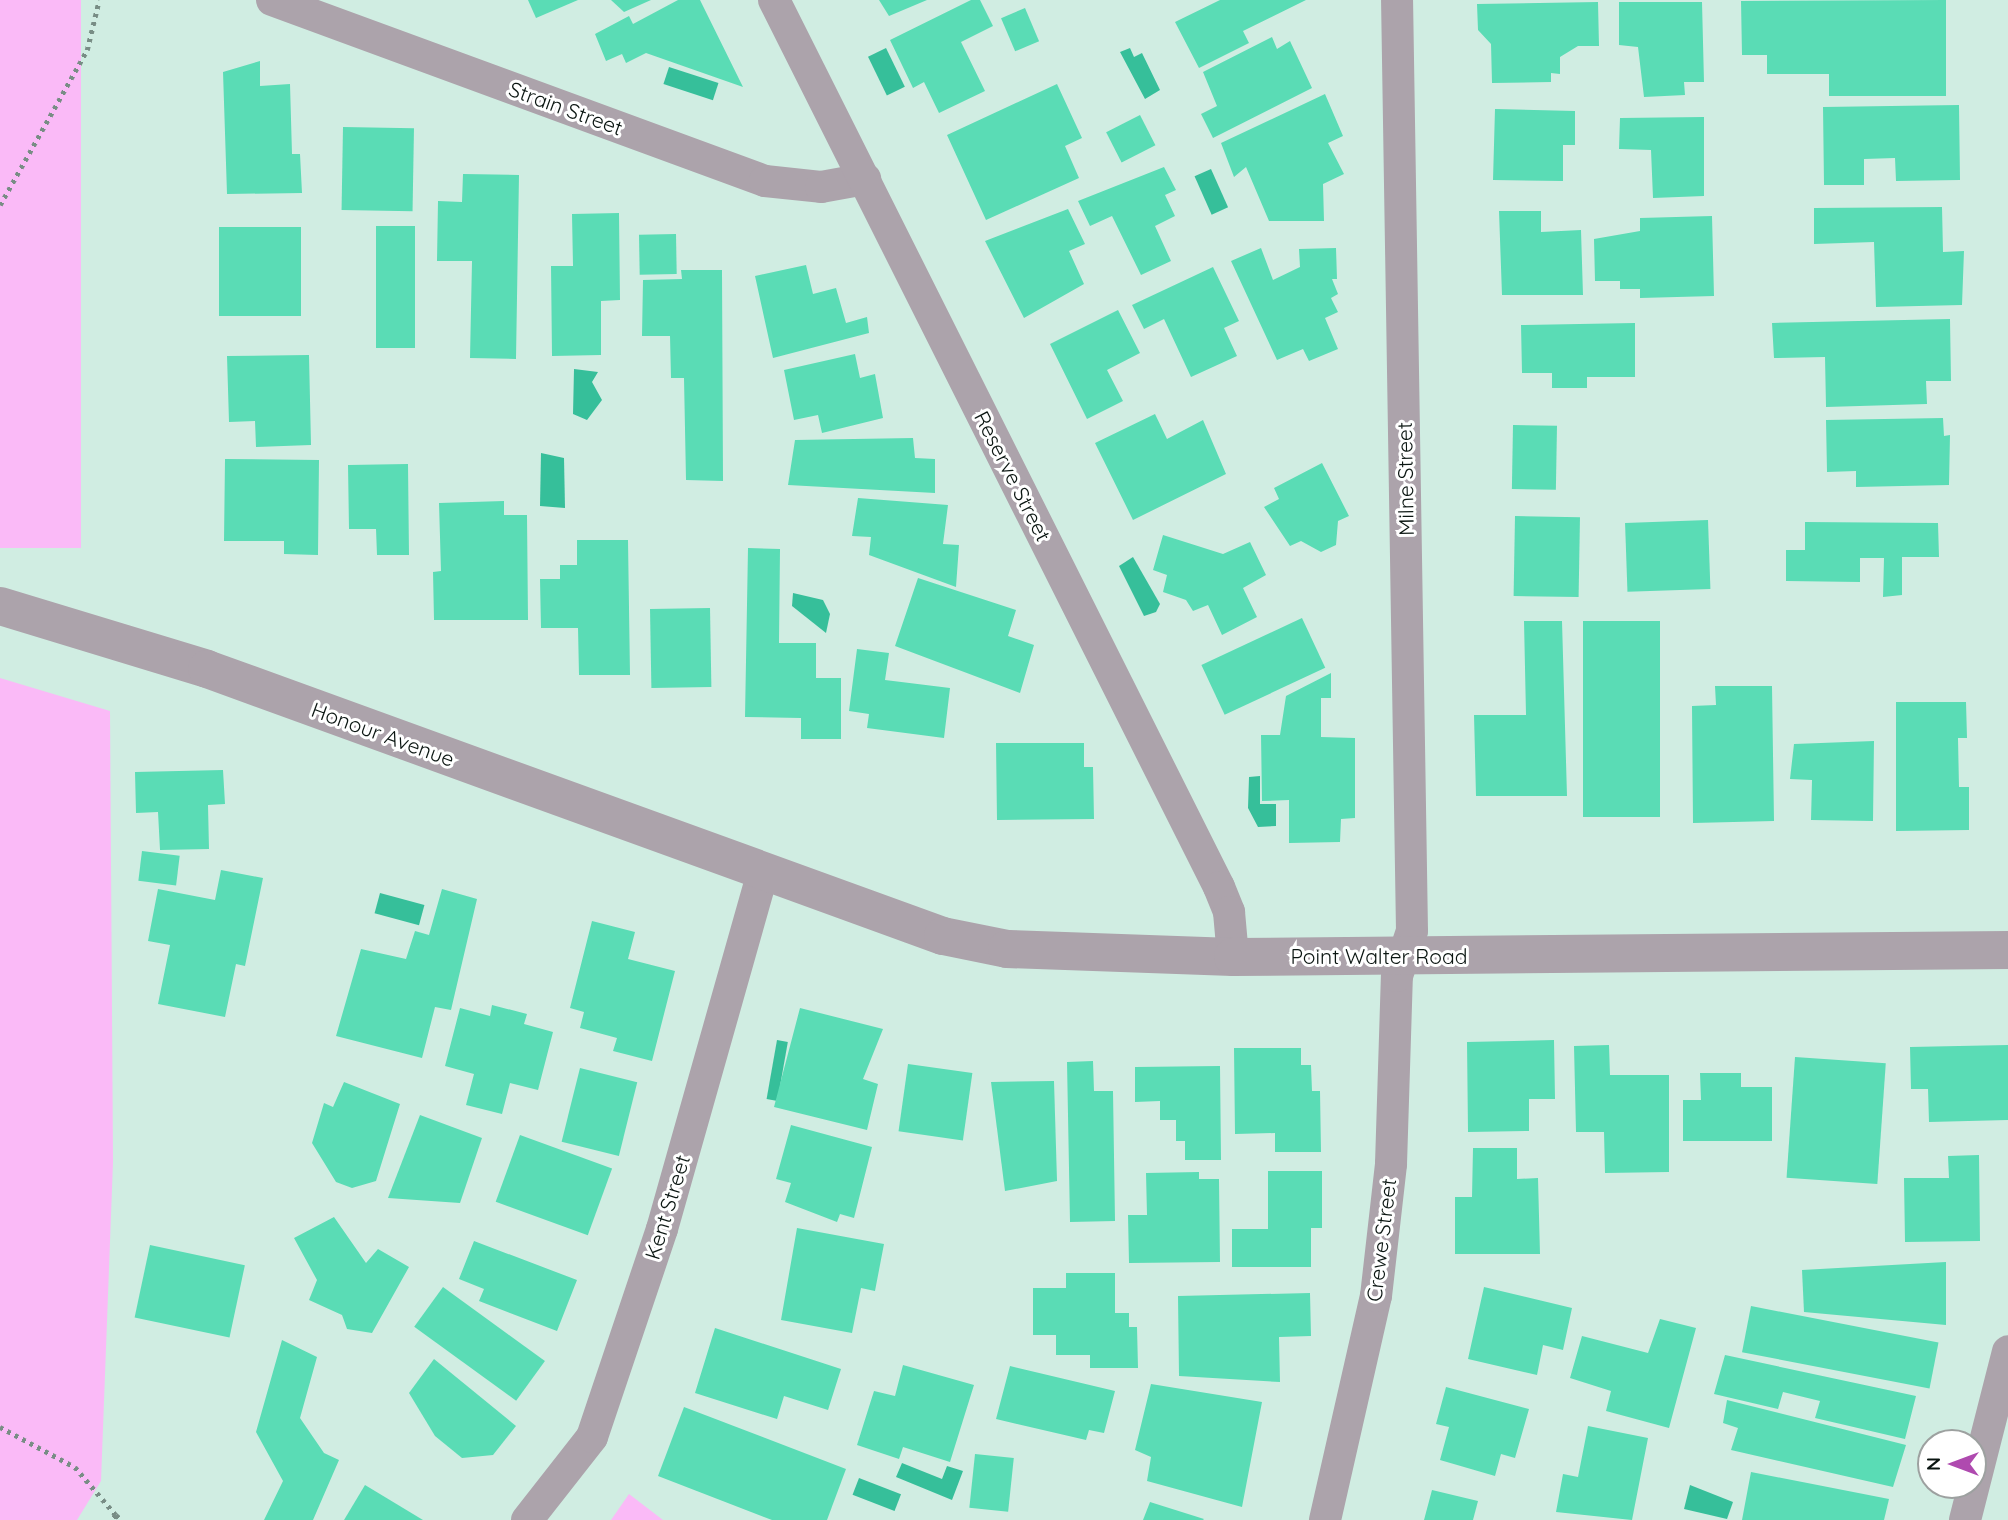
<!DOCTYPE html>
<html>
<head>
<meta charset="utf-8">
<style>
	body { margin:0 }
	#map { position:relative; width:2008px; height:1520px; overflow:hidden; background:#d0ede2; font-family:Quicksand,sans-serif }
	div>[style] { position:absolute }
	.green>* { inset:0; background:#fabaf7; transform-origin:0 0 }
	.water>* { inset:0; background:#36bf9a; transform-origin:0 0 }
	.building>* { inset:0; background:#5adcb5; transform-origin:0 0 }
	.path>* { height:4.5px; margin-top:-2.25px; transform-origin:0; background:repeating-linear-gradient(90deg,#788d85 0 3.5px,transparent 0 8.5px) }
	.minor>* { height:32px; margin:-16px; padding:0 16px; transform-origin:16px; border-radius:16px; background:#aca3ab }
	.tertiary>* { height:38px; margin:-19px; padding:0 19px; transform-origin:19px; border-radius:19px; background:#aca3ab }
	span { translate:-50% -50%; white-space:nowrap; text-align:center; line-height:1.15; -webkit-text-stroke:6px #fff; paint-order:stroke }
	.street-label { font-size:21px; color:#0a1511 }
	.north { position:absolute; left:1917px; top:1429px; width:70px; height:70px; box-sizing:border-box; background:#fff; border:2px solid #9da1a0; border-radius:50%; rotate:270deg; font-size:19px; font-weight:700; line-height:28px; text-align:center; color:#0a1511 }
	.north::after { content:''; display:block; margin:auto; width:24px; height:32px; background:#af4aaf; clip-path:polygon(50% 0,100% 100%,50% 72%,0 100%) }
</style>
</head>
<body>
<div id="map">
	<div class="green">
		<div style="left:0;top:0;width:81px;height:548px"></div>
		<div style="clip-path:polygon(0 678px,110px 711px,113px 1162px,101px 1481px,77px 1520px,0 1520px)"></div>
		<div style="clip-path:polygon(629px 1494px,663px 1520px,611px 1520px)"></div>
	</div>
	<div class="water">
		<div style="left:886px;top:48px;width:43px;height:20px;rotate:64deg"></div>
		<div style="clip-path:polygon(1130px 48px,1134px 57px,1142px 53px,1160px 90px,1145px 99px,1120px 52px)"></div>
		<div style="left:669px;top:67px;width:52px;height:18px;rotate:18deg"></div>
		<div style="left:1211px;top:169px;width:42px;height:18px;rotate:66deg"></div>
		<div style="clip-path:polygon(574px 369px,598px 372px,592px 382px,602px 400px,587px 420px,573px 414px)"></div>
		<div style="clip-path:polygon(541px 453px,564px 458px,565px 508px,540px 506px)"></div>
		<div style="clip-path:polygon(1133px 557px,1160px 604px,1156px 612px,1144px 616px,1119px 566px)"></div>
		<div style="clip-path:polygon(793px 593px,823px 600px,830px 614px,826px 633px,792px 606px)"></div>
		<div style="clip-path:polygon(1260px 776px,1260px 804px,1276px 804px,1276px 826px,1258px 827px,1248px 808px,1249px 777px)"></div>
		<div style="left:380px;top:893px;width:46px;height:21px;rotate:15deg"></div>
		<div style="left:777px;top:1040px;width:11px;height:60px;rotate:10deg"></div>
		<div style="clip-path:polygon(902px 1463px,942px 1479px,947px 1466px,963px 1471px,952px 1500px,896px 1477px)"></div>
		<div style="left:859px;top:1478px;width:45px;height:18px;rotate:21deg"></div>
		<div style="clip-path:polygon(1690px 1485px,1733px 1502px,1727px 1519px,1684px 1509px)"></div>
	</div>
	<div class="building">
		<div style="clip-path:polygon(528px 0,578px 0,536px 18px)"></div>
		<div style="clip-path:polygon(611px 0,651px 0,624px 12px)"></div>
		<div style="clip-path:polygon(678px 0,700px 0,743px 87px,646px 53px,626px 63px,622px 54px,606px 61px,595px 34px,629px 16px,633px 24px)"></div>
		<div style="clip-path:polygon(879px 0,927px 0,889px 16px)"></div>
		<div style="clip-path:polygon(971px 0,980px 0,993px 26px,961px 42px,985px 91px,939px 113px,924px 82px,913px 88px,890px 40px)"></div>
		<div style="clip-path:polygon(1220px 0,1306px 0,1243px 31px,1249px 43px,1199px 68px,1175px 22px)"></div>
		<div style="clip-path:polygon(1946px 0,1946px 96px,1829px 96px,1829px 74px,1767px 74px,1767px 55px,1742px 55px,1741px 1px)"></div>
		<div style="clip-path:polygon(1598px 2px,1599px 46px,1578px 46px,1560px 57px,1560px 74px,1551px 73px,1551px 82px,1492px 83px,1491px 44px,1478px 30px,1477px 4px)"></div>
		<div style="clip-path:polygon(1619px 2px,1702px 2px,1704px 82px,1684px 82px,1685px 95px,1644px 97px,1638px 47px,1619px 45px)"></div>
		<div style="left:1025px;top:8px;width:36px;height:26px;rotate:67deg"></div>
		<div style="clip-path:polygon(1272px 37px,1277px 49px,1290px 41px,1312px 88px,1213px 138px,1201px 114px,1217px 106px,1203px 72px)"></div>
		<div style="clip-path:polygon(260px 61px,260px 86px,290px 84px,292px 154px,300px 154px,302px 193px,227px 194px,223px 72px)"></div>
		<div style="clip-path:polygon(1057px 84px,1082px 138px,1065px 146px,1079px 178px,986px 220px,947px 135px)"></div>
		<div style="clip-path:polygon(1325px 94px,1343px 136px,1328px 143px,1344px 174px,1323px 184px,1324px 221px,1269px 221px,1246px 167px,1234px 177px,1221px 143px)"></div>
		<div style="clip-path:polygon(1959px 105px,1960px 180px,1896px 181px,1895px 158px,1864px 159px,1864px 185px,1824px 185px,1823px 107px)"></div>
		<div style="clip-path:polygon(1495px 109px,1575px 111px,1575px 145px,1563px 145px,1563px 181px,1493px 180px)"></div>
		<div style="left:1140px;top:115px;width:34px;height:38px;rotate:63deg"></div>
		<div style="clip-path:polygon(1704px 117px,1704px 196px,1653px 198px,1651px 150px,1619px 149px,1620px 118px)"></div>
		<div style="left:343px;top:127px;width:71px;height:83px;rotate:1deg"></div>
		<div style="clip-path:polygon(1164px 167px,1176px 190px,1165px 195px,1175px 216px,1155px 226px,1171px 261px,1141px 275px,1112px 216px,1090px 226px,1078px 201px)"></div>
		<div style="clip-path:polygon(463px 174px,519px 175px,516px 359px,470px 358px,472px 261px,437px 261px,438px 201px,462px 202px)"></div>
		<div style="clip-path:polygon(1942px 207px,1943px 252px,1964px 251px,1962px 305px,1876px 307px,1874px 242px,1814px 244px,1814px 208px)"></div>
		<div style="clip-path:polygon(1068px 209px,1085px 244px,1069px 251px,1084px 284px,1024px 318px,985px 241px)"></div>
		<div style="clip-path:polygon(1499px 211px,1541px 211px,1541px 232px,1581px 230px,1583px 295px,1502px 295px)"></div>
		<div style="clip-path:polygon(619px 213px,620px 300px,601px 301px,601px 355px,552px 356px,551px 266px,573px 266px,572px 214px)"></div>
		<div style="clip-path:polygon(1712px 216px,1714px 296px,1640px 298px,1640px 289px,1620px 289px,1620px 281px,1595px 281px,1594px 239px,1640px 231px,1640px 218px)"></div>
		<div style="left:376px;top:226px;width:39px;height:122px"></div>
		<div style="left:219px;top:227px;width:82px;height:89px"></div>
		<div style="left:676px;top:234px;width:40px;height:37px;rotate:89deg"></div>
		<div style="clip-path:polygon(1261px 248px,1273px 280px,1300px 267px,1299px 249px,1336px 248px,1337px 279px,1332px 279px,1338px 294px,1331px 298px,1338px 312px,1325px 318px,1338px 349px,1309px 361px,1303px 349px,1277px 360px,1231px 261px)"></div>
		<div style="clip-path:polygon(806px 265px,813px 294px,836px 288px,846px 323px,867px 317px,869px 333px,773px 358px,755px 276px)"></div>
		<div style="clip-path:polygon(1213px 267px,1239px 321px,1224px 328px,1237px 356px,1191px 377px,1164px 319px,1144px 329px,1132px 305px)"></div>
		<div style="clip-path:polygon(681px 270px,722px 270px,723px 481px,686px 480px,684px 378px,671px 378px,670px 336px,642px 336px,643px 280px,682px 279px)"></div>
		<div style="clip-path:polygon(1118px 310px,1140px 353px,1107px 370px,1123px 401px,1087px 419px,1050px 344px)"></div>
		<div style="clip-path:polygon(1950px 319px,1951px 381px,1926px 381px,1927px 404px,1826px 407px,1825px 357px,1774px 358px,1772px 323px)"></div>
		<div style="clip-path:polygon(1635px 323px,1635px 377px,1587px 377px,1587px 388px,1552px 388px,1552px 373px,1522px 373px,1521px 325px)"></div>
		<div style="clip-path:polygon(855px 354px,860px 378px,875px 374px,883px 418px,822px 433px,818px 415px,794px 420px,784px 370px)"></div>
		<div style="clip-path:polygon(309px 355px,311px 445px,256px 447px,255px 421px,229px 422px,227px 356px)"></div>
		<div style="clip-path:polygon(1155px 414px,1167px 439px,1203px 420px,1226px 474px,1133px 520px,1095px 443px)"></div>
		<div style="clip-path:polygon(1943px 418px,1944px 436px,1950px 435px,1949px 485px,1856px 487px,1856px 471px,1827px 472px,1826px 420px)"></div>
		<div style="left:1513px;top:425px;width:44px;height:64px;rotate:1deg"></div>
		<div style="clip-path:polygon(913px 438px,915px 458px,935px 459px,935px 493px,788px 485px,795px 440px)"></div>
		<div style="clip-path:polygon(225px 459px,319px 460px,318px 555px,284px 554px,284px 541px,224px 541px)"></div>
		<div style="clip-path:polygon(1322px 463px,1349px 516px,1338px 521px,1336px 545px,1321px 552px,1301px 541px,1290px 546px,1264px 507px,1279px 499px,1274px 488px)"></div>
		<div style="clip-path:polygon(408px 464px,409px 555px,377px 555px,376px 529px,349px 529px,348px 465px)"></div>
		<div style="clip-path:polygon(858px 498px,948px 505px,943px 544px,959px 545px,956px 587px,869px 555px,871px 537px,852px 536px)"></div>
		<div style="clip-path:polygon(504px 501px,504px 515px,527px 515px,528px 620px,434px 620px,433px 572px,441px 571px,439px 503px)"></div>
		<div style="left:1515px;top:516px;width:65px;height:80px;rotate:1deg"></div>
		<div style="left:1708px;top:520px;width:69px;height:83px;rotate:88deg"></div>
		<div style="clip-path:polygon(1805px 522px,1938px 523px,1939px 557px,1902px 557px,1902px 595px,1883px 597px,1884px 558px,1860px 558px,1860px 582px,1786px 581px,1786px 550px,1805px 550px)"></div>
		<div style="clip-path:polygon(1163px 535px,1223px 554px,1250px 542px,1266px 575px,1243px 588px,1257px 617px,1222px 635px,1208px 605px,1193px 611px,1186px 600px,1163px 592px,1167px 575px,1153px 570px)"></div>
		<div style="clip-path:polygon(577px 540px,628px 540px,630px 675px,579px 675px,578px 628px,541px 628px,540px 579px,560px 579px,560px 565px,577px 565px)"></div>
		<div style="clip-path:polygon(748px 548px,780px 549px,779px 643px,816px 643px,816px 678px,841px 678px,841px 739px,801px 739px,801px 718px,745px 717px)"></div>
		<div style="clip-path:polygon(918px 578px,1016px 610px,1008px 636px,1034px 645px,1020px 693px,895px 646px)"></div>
		<div style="left:710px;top:608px;width:79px;height:60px;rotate:89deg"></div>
		<div style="left:1302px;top:618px;width:55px;height:111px;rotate:65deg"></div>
		<div style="clip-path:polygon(1524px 621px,1562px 621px,1567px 796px,1476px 796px,1474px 715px,1526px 715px)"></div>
		<div style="left:1660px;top:621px;width:196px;height:77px;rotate:90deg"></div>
		<div style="clip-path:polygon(857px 649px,889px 653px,885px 680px,950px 688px,944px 738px,867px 728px,869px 714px,849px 711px)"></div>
		<div style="clip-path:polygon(1331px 673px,1331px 698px,1321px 698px,1321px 737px,1355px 738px,1355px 818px,1341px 819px,1340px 842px,1289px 843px,1289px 800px,1262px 801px,1261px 735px,1280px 735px,1286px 696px)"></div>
		<div style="clip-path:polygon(1715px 686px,1772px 686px,1774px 821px,1693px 823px,1692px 706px,1716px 705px)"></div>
		<div style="clip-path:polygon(1896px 702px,1966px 702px,1967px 738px,1958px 738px,1959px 787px,1969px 787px,1969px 830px,1896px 831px)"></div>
		<div style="clip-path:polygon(1874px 741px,1873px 821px,1811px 820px,1812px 780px,1790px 779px,1794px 744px)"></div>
		<div style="clip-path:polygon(996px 743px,1084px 743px,1084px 767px,1093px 767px,1094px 819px,997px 820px)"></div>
		<div style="clip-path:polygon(223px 770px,225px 804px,208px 805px,209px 849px,160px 850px,158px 812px,136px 813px,135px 772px)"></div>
		<div style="left:142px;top:851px;width:38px;height:30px;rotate:7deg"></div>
		<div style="clip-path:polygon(221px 870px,263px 878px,245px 966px,236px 964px,225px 1017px,158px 1004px,170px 945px,148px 941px,158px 889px,215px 900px)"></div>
		<div style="clip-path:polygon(442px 889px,477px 899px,451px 1010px,435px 1007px,422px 1058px,336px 1036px,361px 949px,406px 959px,415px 931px,429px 935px)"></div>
		<div style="clip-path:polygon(592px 921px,635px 932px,628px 959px,675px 971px,652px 1061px,613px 1051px,617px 1038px,580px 1028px,584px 1012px,570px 1008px)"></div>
		<div style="clip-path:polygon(492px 1005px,527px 1014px,524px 1024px,553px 1032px,538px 1090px,510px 1083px,502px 1114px,466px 1105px,474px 1074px,445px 1066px,460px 1008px,490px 1016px)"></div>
		<div style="clip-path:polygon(800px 1008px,883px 1029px,863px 1079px,878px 1084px,867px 1130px,774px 1107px)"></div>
		<div style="clip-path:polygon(1554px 1040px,1555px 1099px,1529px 1099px,1529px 1131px,1468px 1132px,1467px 1042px)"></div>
		<div style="clip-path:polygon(1609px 1045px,1610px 1075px,1669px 1075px,1669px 1172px,1605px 1173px,1604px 1132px,1576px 1132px,1574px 1046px)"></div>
		<div style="clip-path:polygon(2008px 1045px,2008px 1120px,1929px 1122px,1928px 1089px,1911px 1089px,1910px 1047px)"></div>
		<div style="clip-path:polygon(1234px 1048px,1301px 1048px,1301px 1065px,1311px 1065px,1312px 1091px,1320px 1091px,1321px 1152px,1275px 1152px,1275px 1133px,1235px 1134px)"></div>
		<div style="left:1795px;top:1057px;width:91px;height:121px;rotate:4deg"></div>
		<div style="clip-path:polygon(1093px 1061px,1094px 1091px,1113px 1091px,1115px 1221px,1070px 1222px,1067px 1062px)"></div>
		<div style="left:908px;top:1064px;width:65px;height:68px;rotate:8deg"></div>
		<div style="clip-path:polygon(1220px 1066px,1221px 1160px,1185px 1160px,1185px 1141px,1176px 1141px,1176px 1120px,1160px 1120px,1160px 1101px,1135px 1102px,1135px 1067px)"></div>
		<div style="left:580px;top:1068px;width:59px;height:76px;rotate:14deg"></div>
		<div style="clip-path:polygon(1700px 1073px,1741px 1073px,1741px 1087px,1772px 1087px,1772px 1141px,1683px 1141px,1683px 1100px,1701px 1100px)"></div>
		<div style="clip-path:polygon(1054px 1081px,1057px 1181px,1005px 1191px,991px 1082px)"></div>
		<div style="clip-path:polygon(344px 1082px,400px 1104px,376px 1181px,352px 1188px,336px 1182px,312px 1143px,324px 1103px,333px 1107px)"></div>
		<div style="clip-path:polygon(420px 1115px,482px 1138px,460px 1203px,388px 1198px)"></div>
		<div style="clip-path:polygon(791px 1125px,872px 1147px,854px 1218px,840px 1214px,837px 1222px,785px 1202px,791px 1183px,776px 1179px)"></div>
		<div style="left:520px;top:1135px;width:98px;height:71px;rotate:20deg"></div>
		<div style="clip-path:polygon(1473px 1148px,1517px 1148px,1517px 1179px,1538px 1178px,1540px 1254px,1455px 1254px,1455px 1197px,1472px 1197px)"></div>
		<div style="clip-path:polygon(1979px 1155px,1980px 1241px,1905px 1242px,1904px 1178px,1949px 1178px,1948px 1156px)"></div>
		<div style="clip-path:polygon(1268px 1171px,1322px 1171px,1322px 1228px,1311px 1228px,1311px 1267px,1232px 1267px,1232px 1229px,1268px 1229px)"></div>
		<div style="clip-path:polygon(1199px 1172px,1199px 1179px,1219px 1179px,1220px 1262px,1129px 1263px,1128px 1215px,1147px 1215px,1146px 1173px)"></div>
		<div style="clip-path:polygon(334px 1217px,366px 1263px,378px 1249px,409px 1267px,372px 1333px,347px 1329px,342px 1315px,309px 1300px,317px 1280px,294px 1238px)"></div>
		<div style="clip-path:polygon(797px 1228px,884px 1244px,875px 1291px,861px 1288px,852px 1333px,781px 1320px)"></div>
		<div style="clip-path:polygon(474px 1241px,577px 1280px,557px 1331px,479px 1301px,484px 1289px,459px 1279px)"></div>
		<div style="left:150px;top:1245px;width:97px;height:74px;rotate:12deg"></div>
		<div style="clip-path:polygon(1946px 1262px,1946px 1325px,1804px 1312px,1802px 1270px)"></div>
		<div style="clip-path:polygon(1066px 1273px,1115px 1273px,1115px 1313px,1129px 1313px,1129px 1327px,1137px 1327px,1138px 1368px,1090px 1368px,1090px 1355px,1056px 1355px,1056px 1335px,1033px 1335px,1033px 1288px,1066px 1288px)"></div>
		<div style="left:443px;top:1287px;width:126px;height:49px;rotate:36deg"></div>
		<div style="clip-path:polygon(1484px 1287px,1572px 1308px,1563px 1350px,1543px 1345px,1537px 1375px,1468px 1359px)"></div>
		<div style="clip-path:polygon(1310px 1293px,1311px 1336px,1279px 1337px,1280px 1382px,1179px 1376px,1178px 1296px)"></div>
		<div style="left:1751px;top:1306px;width:191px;height:47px;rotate:11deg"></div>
		<div style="clip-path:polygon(1660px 1319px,1696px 1328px,1669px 1428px,1606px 1411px,1611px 1391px,1570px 1378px,1582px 1336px,1648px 1353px)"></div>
		<div style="clip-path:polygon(715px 1328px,841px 1369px,828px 1410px,784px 1396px,777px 1419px,695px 1393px)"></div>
		<div style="clip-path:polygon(282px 1340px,317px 1357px,300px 1418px,324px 1453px,339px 1460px,313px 1520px,264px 1520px,283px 1481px,256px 1432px)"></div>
		<div style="clip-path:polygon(1725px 1355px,1916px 1396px,1905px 1439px,1815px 1418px,1820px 1401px,1783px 1392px,1778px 1409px,1714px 1394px)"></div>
		<div style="clip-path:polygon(434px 1359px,516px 1426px,493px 1455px,462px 1458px,435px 1436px,409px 1393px)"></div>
		<div style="clip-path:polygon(903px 1365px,974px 1385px,950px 1462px,903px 1447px,899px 1459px,857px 1445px,874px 1391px,895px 1396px)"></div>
		<div style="clip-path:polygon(1010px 1366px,1115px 1391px,1104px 1433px,1089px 1430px,1086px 1440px,996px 1419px)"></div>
		<div style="clip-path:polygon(1151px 1384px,1262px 1402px,1242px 1507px,1147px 1481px,1151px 1457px,1135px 1450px)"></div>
		<div style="clip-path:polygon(1446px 1387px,1529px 1409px,1515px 1458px,1501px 1454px,1495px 1476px,1440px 1460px,1449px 1427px,1436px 1424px)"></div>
		<div style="clip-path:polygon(1727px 1400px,1906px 1445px,1893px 1487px,1731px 1450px,1738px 1428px,1723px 1423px)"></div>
		<div style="clip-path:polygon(684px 1407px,846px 1469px,827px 1520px,772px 1520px,658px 1476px)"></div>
		<div style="clip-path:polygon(1588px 1426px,1648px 1438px,1632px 1520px,1556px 1512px,1563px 1474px,1578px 1477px)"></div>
		<div style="left:975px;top:1454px;width:39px;height:54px;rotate:6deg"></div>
		<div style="clip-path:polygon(1751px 1472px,1889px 1499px,1884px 1520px,1742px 1520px)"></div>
		<div style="clip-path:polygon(365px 1485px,423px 1520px,344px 1520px)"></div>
		<div style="clip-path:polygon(1432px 1490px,1478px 1501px,1473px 1520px,1424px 1520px)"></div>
		<div style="clip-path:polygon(1150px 1502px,1204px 1519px,1203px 1520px,1143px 1520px)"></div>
	</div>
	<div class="path">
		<div style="left:0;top:205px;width:178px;rotate:-60.7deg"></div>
		<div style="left:87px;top:50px;width:51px;rotate:-76.5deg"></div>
		<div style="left:0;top:1427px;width:85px;rotate:28.1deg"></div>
		<div style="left:75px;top:1467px;width:63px;rotate:49.5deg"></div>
		<div style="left:116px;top:1515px;width:6px;rotate:129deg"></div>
		<div style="left:116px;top:1515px;width:8px;rotate:40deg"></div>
	</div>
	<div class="minor">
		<div style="left:272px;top:0;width:525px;rotate:20.16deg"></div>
		<div style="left:765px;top:181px;width:56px;rotate:6.1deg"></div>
		<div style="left:821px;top:187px;width:45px;rotate:-10.3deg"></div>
		<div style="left:774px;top:0;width:992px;rotate:63.36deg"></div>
		<div style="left:1219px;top:887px;width:27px;rotate:68deg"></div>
		<div style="left:1229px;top:912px;width:45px;rotate:84.9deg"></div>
		<div style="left:527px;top:1520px;width:105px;rotate:-51.9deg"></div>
		<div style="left:592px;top:1437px;width:219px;rotate:-71.4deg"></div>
		<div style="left:662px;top:1229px;width:371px;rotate:-74.2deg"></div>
		<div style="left:1325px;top:1520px;width:230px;rotate:-77.2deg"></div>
		<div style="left:1376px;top:1296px;width:133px;rotate:-83.5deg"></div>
		<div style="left:1391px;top:1164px;width:188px;rotate:-88.2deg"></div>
		<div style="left:1397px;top:976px;width:47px;rotate:-71.6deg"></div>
		<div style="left:1412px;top:931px;width:931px;rotate:-90.92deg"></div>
		<div style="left:1965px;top:1520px;width:174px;rotate:-75.7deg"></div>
	</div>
	<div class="tertiary">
		<div style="left:0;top:606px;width:216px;rotate:16.9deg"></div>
		<div style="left:207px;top:669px;width:783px;rotate:19.94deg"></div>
		<div style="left:943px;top:936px;width:65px;rotate:11.5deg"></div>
		<div style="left:1007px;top:949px;width:226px;rotate:2deg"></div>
		<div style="left:1233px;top:957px;width:775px;rotate:-0.52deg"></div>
	</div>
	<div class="street-label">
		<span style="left:566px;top:108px;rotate:20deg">Strain Street</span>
		<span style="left:1013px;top:476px;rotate:63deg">Reserve Street</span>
		<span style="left:1405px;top:479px;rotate:-91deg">Milne Street</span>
		<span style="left:383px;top:734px;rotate:20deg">Honour Avenue</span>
		<span style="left:1379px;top:956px">Point Walter Road</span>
		<span style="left:667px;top:1207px;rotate:-73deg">Kent Street</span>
		<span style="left:1381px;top:1240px;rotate:-83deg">Crewe Street</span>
	</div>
	<div class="north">N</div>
</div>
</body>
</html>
